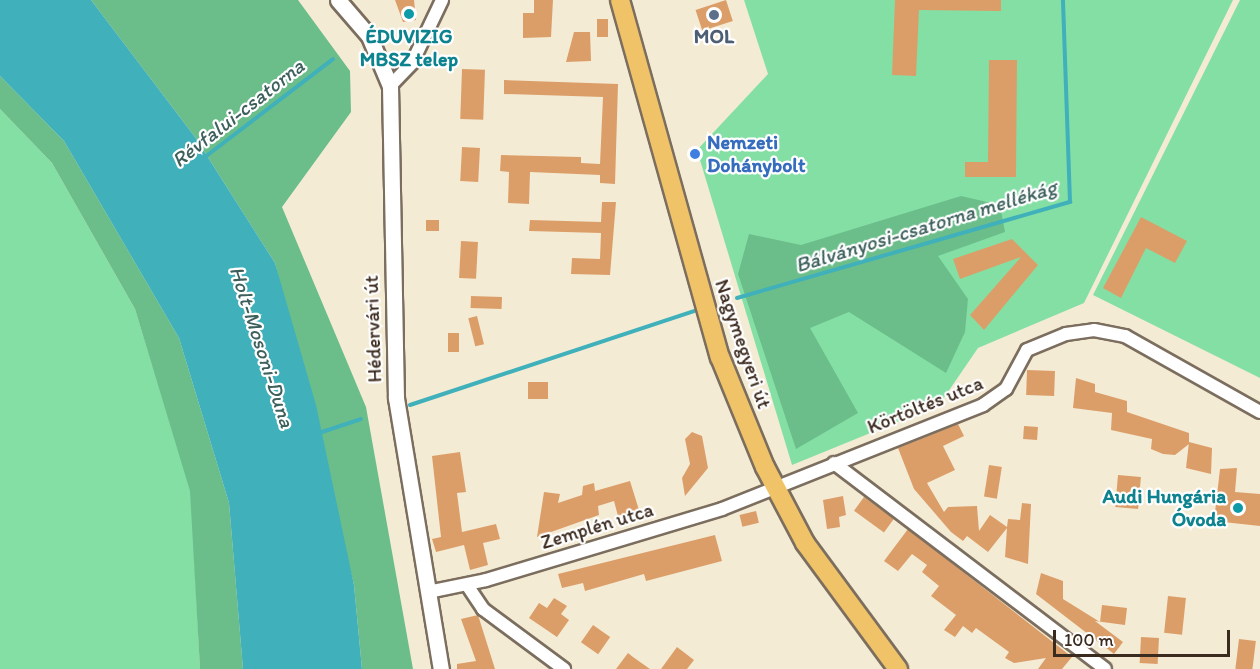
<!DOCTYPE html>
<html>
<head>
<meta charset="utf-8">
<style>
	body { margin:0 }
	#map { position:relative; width:1260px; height:669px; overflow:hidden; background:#f4ebd5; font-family:Itim,sans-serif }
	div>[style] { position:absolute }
	.green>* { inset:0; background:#84dfa5 }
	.forest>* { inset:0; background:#6bbe8a }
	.water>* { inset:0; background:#40b0ba }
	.stream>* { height:4px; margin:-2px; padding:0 2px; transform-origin:2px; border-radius:2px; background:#40b0ba }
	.building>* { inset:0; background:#dc9e68; transform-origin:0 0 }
	.roads { filter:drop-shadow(2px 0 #7c6e5e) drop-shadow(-2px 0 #7c6e5e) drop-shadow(0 2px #7c6e5e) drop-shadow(0 -2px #7c6e5e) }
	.minor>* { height:12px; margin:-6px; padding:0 6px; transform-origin:6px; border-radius:6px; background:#fff }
	.tertiary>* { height:15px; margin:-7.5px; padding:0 7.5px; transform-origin:7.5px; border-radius:7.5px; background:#fff }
	.primary>* { height:18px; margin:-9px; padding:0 9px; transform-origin:9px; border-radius:9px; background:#f1c369 }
	.dots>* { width:16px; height:16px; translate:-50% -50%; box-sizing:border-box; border:3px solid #fff; border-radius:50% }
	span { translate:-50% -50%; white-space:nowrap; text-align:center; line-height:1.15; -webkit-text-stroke:4.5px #fff; paint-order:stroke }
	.culture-label { font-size:20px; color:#0d838f; font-weight:700 }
	.right { translate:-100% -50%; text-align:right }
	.service-label { font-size:20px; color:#4e5e75; font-weight:700 }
	.shop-label { font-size:20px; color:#366cbe; font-weight:700 }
	.left { translate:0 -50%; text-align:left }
	.street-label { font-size:20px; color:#3b2a1e }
	.water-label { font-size:21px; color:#3d605c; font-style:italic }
	.scale { position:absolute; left:1053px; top:630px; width:177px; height:27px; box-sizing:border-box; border:3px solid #3b2a1e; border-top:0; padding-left:8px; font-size:18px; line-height:21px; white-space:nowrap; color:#3b2a1e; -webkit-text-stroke:4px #fff; paint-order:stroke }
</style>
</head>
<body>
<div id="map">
	<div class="green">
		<div style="clip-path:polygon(744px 0,1233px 0,1084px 303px,978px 348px,939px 405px,792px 465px,697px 150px,768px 74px)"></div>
		<div style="clip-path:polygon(1240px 0,1260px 0,1260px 378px,1093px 295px)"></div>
		<div style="clip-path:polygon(0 109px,52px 163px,135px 309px,191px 491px,200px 669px,0 669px)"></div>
	</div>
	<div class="forest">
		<div style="clip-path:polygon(91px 0,298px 0,350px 71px,351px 112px,282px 207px,366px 407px,413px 669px,362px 669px,354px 585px,275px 263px,195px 137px)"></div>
		<div style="clip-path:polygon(0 76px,64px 141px,179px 338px,229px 503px,243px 669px,200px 669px,190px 491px,135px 309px,52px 163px,0 109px)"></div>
		<div style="clip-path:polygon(961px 196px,1000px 205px,1005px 232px,938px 256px,968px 299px,965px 332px,946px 373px,849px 312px,810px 328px,858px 413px,796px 449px,738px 274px,749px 234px,801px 245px)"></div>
	</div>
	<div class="water">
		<div style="clip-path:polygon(0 0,91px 0,195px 137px,275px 263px,316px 405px,354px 585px,362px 669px,243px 669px,229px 503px,179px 338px,64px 141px,0 76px)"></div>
	</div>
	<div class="stream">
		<div style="left:205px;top:157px;width:161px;rotate:-37.4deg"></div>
		<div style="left:737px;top:298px;width:347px;rotate:-16.1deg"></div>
		<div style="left:1070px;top:202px;width:202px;rotate:-92deg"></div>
		<div style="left:410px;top:405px;width:299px;rotate:-18.3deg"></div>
		<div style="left:319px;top:433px;width:44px;rotate:-18.4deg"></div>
	</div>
	<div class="building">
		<div style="clip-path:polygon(395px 0,414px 0,416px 20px,403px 22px)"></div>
		<div style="clip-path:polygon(534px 0,553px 0,551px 37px,523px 38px,523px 13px,534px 13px)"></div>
		<div style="left:726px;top:0;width:22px;height:32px;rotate:72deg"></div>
		<div style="clip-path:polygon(895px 0,1001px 0,1001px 11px,919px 10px,916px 76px,892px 75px)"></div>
		<div style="left:608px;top:19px;width:18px;height:11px;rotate:90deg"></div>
		<div style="clip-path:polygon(574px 32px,590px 32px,591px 61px,566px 62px)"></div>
		<div style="clip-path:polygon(989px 60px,1017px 60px,1016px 177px,965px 177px,965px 162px,988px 162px)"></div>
		<div style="left:462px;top:69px;width:23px;height:50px;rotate:2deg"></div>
		<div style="clip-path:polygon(504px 80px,618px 84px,615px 184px,600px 183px,600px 175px,530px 172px,529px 204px,508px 203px,509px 172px,500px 171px,501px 155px,581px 157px,581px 163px,600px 164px,603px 97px,504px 94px)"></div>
		<div style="left:462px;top:147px;width:18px;height:34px;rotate:3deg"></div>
		<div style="clip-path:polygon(602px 202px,616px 202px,610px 275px,571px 274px,572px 258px,600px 259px,601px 233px,529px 231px,530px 220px,601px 222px)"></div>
		<div style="clip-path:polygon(1141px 217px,1187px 241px,1175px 263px,1146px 248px,1121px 298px,1103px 288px)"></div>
		<div style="left:426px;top:220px;width:13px;height:11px"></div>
		<div style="clip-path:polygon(1012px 239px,1038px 265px,984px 330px,970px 315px,1021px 257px,960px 279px,953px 259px)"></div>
		<div style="left:461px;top:241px;width:17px;height:37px;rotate:3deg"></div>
		<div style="left:471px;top:296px;width:31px;height:12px;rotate:2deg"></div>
		<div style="left:477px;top:316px;width:29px;height:9px;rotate:76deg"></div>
		<div style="left:448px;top:333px;width:11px;height:19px"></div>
		<div style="left:1027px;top:370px;width:28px;height:25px;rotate:2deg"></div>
		<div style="clip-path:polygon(1076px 378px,1095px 384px,1095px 392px,1127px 401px,1127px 412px,1189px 433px,1189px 444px,1175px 455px,1163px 454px,1151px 449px,1152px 439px,1111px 430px,1112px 413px,1073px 408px)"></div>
		<div style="left:528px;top:382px;width:20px;height:17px"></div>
		<div style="clip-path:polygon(958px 424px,964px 436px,943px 446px,955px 470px,927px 483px,944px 512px,948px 507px,977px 506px,979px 531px,990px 515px,1007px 527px,1008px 519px,1020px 520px,1022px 503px,1031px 504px,1028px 564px,1005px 557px,1007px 528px,988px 552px,967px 536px,963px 541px,951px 532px,914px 489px,898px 448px)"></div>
		<div style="left:1024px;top:426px;width:14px;height:13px;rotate:4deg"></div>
		<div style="clip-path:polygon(692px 432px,702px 436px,708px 468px,685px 496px,682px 478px,690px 464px,685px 439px)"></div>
		<div style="clip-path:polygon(1189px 442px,1212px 448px,1211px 474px,1186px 468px)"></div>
		<div style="clip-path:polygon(460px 452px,466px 492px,457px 493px,462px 532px,496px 524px,500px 539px,483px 543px,488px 565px,470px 570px,464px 545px,436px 552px,432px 539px,441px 537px,432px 456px)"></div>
		<div style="left:989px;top:465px;width:13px;height:32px;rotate:9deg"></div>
		<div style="clip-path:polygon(1237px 468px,1235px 492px,1260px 494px,1260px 526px,1214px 521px,1220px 469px)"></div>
		<div style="left:1118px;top:475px;width:23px;height:32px;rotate:5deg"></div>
		<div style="clip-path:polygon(630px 481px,639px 510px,618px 516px,614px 501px,598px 506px,599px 515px,537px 537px,544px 492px,560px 494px,558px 503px,582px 495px,583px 486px,594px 483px,595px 491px)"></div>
		<div style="clip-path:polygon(843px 496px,846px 515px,839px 517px,840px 527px,827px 529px,823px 500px)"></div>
		<div style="left:864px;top:497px;width:37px;height:17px;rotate:36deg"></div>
		<div style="left:756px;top:511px;width:12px;height:17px;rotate:76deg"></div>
		<div style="clip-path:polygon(908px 529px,1072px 657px,1062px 669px,1038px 669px,1046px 658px,1014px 663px,1005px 658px,1009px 652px,976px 628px,972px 633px,963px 626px,955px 637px,944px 630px,956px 615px,931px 596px,939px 586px,922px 572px,927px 565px,912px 554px,898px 571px,884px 561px)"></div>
		<div style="clip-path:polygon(715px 535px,722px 561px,646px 581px,644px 574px,585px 591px,583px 583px,562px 588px,558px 574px)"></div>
		<div style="clip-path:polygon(1041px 573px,1063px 581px,1063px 599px,1100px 622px,1102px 605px,1127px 608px,1125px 625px,1095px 621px,1123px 642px,1114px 654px,1036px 594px)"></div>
		<div style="left:1168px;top:596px;width:18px;height:37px;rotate:6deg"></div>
		<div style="clip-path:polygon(554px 598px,567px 606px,561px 614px,569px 620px,557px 637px,529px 618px,539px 603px,547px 608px)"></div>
		<div style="clip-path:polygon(478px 615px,495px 669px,457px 669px,457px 664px,476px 661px,461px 619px)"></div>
		<div style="left:593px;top:625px;width:21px;height:21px;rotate:35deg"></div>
		<div style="left:1141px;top:637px;width:18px;height:26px;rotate:3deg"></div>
		<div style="left:1239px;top:639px;width:17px;height:30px;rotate:7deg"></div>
		<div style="clip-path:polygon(677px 647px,694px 660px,687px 669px,661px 669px)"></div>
		<div style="clip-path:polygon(628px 653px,633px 657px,650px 669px,616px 669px)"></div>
	</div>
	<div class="roads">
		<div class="minor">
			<div style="left:390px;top:86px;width:32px;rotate:-46deg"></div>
			<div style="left:412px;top:63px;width:70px;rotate:-64.5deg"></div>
			<div style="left:834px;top:463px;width:340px;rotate:37.2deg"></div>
			<div style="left:467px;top:585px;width:29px;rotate:56deg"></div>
			<div style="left:483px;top:609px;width:101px;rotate:36.5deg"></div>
			<div style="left:428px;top:592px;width:59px;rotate:-11.7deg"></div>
			<div style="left:486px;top:580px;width:246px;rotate:-16.7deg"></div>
			<div style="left:722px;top:509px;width:281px;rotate:-21.7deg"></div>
			<div style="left:983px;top:405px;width:28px;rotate:-35deg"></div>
			<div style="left:1006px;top:389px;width:44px;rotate:-61.7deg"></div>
			<div style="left:1027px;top:350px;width:42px;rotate:-22.3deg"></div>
			<div style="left:1066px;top:334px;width:28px;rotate:-8deg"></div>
			<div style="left:1094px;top:330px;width:32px;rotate:11deg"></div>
			<div style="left:1125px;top:336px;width:155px;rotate:29.4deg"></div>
		</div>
		<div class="tertiary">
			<div style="left:338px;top:0;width:48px;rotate:49.3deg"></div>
			<div style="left:369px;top:36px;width:54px;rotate:67.2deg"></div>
			<div style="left:390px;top:86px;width:312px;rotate:88.9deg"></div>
			<div style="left:396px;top:398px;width:275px;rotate:80.6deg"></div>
		</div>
		<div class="primary">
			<div style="left:620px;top:0;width:371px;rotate:74.4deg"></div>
			<div style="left:720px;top:357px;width:119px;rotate:67.8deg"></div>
			<div style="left:765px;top:467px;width:86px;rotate:62.2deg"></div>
			<div style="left:805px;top:543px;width:157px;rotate:53.6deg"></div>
		</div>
	</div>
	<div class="dots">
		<div style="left:409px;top:14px;background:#0f9aa8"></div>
		<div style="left:714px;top:15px;background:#5c6f8a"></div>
		<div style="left:695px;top:154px;background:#3f7fe0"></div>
		<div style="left:1238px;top:508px;background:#0f9aa8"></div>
	</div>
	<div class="culture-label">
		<span style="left:409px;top:48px">ÉDUVIZIG<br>MBSZ telep</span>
		<span class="right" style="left:1226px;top:508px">Audi Hungária<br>Óvoda</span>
	</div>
	<div class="service-label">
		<span style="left:714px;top:36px">MOL</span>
	</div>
	<div class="shop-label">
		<span class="left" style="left:707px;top:154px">Nemzeti<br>Dohánybolt</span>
	</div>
	<div class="street-label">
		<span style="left:373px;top:329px;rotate:-92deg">Hédervári út</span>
		<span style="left:743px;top:344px;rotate:71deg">Nagymegyeri út</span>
		<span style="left:925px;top:405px;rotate:-22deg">Körtöltés utca</span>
		<span style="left:597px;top:526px;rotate:-17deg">Zemplén utca</span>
	</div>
	<div class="water-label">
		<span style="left:238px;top:113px;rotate:-38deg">Révfalui-csatorna</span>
		<span style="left:926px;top:226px;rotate:-17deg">Bálványosi-csatorna mellékág</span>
		<span style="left:262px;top:347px;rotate:72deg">Holt-Mosoni-Duna</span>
	</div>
	<div class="scale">100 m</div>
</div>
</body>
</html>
